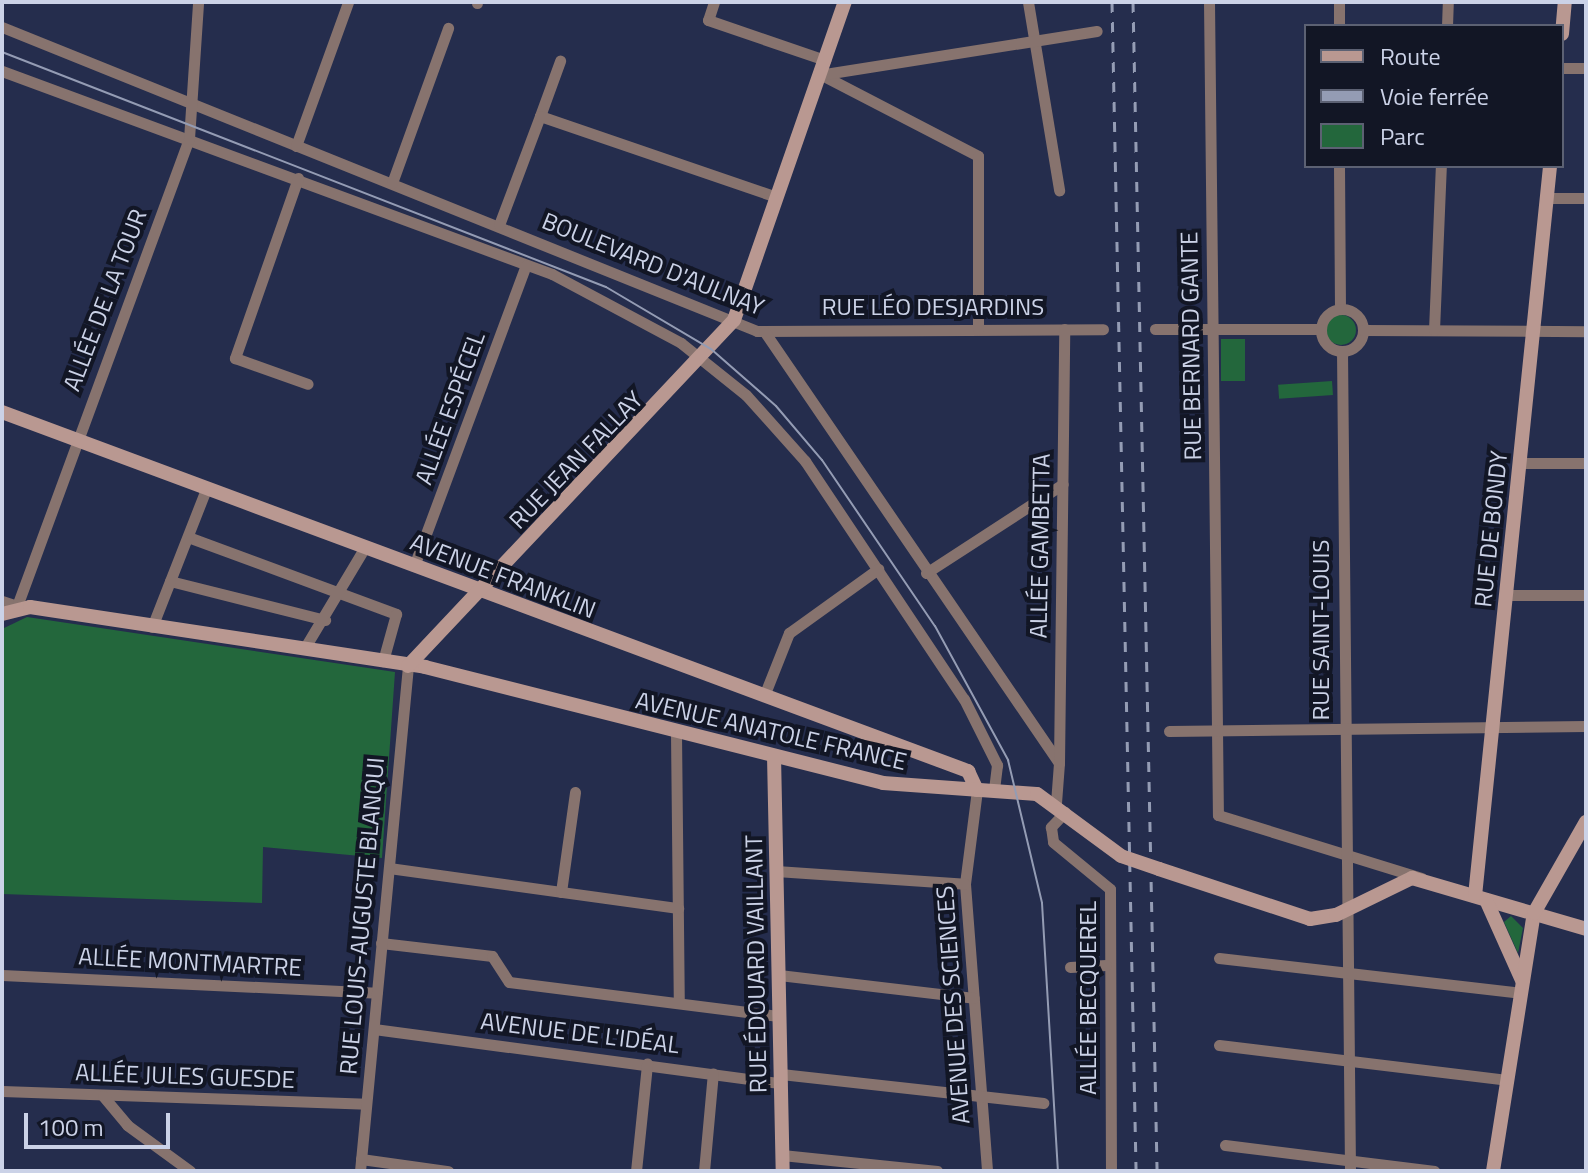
<!DOCTYPE html>
<html>
<head>
<meta charset="utf-8">
<style>
	body { margin:0 }
	#map { position:relative; width:1588px; height:1173px; overflow:hidden; background:#252d4d; font-family:"Titillium Web",sans-serif }
	div>[style] { position:absolute }
	.green>* { inset:0; background:#23673c; transform-origin:0 0 }
	.round { border-radius:50% }
	.street>* { height:11px; margin:-5.5px; padding:0 5.5px; transform-origin:5.5px; border-radius:5.5px; background:#87736e }
	.street>.ring { margin:-5.5px; padding:0; box-sizing:content-box; background:none; border:11px solid #87736e; border-radius:50% }
	.secondary>* { height:14px; margin:-7px; padding:0 7px; transform-origin:7px; border-radius:7px; background:#b99891 }
	.tram>* { height:2px; margin:-1px; padding:0 1px; transform-origin:1px; border-radius:1px; background:#949cb4 }
	.rail>* { height:3px; margin-top:-1.5px; transform-origin:0; background:repeating-linear-gradient(90deg,#949cb4 0 10px,transparent 0 20px) }
	.secondary-bridge>* { height:14px; margin:-7px; padding:0 7px; transform-origin:7px; border-radius:7px; background:#b99891 }
	span { translate:-50% -50%; white-space:nowrap; text-align:center; line-height:1.15; -webkit-text-stroke:8px #121625; paint-order:stroke }
	.street-label { font-size:24px; color:#cbd2e7 }
	.frame { position:absolute; inset:0; border:4px solid #cbd2e7; pointer-events:none }
	.legend { position:absolute; left:1304px; top:24px; width:260px; height:144px; box-sizing:border-box; background:#121625; border:2px solid #5c6173; margin:0; padding:10px 14px; list-style:none; font-size:24px; color:#cbd2e7 }
	.legend li { display:flex; align-items:center; gap:16px; height:40px }
	.legend b { width:40px; border:2px solid #5c6173 }
	.scale { position:absolute; left:24px; top:1113px; width:146px; height:36px; box-sizing:border-box; border:4px solid #cbd2e7; border-top:0; padding-left:10px; font-size:24px; line-height:28px; white-space:nowrap; color:#cbd2e7; -webkit-text-stroke:6px #121625; paint-order:stroke }
</style>
</head>
<body>
<div id="map">
	<div class="green">
		<div class="round" style="left:1326px;top:315px;width:30px;height:30px"></div>
		<div style="left:1245px;top:339px;width:42px;height:24px;rotate:90deg"></div>
		<div style="left:1332px;top:381px;width:14px;height:54px;rotate:86deg"></div>
		<div style="clip-path:polygon(27px 617px,395px 672px,382px 858px,263px 847px,262px 903px,2px 894px,2px 629px)"></div>
		<div style="clip-path:polygon(1511px 916px,1523px 928px,1518px 953px,1504px 922px)"></div>
	</div>
	<div class="street">
		<div style="left:477px;top:2px;width:1px;rotate:90deg"></div>
		<div style="left:714px;top:2px;width:19px;rotate:108deg"></div>
		<div style="left:708px;top:20px;width:124px;rotate:18.9deg"></div>
		<div style="left:1028px;top:2px;width:191px;rotate:80.6deg"></div>
		<div style="left:1209px;top:2px;width:813px;rotate:89.37deg"></div>
		<div style="left:1218px;top:815px;width:213px;rotate:17.2deg"></div>
		<div style="left:1339px;top:2px;width:24px;rotate:90deg"></div>
		<div style="left:1447px;top:26px;width:24px;rotate:-88deg"></div>
		<div style="left:2px;top:27px;width:814px;rotate:21.93deg"></div>
		<div style="left:757px;top:331px;width:346px;rotate:-0.3deg"></div>
		<div style="left:1562px;top:68px;width:24px"></div>
		<div style="left:2px;top:71px;width:586px;rotate:20.26deg"></div>
		<div style="left:552px;top:274px;width:146px;rotate:28.1deg"></div>
		<div style="left:681px;top:343px;width:83px;rotate:38.7deg"></div>
		<div style="left:746px;top:395px;width:89px;rotate:48.2deg"></div>
		<div style="left:805px;top:461px;width:286px;rotate:56.3deg"></div>
		<div style="left:964px;top:699px;width:74px;rotate:63.4deg"></div>
		<div style="left:997px;top:765px;width:25px;rotate:97deg"></div>
		<div style="left:820px;top:74px;width:178px;rotate:27.4deg"></div>
		<div style="left:978px;top:156px;width:173px;rotate:90deg"></div>
		<div style="left:825px;top:74px;width:275px;rotate:-9deg"></div>
		<div style="left:540px;top:116px;width:59px;rotate:-70deg"></div>
		<div style="left:296px;top:146px;width:153px;rotate:-70.1deg"></div>
		<div style="left:1339px;top:166px;width:142px;rotate:89.6deg"></div>
		<div style="left:298px;top:178px;width:191px;rotate:109.3deg"></div>
		<div style="left:235px;top:358px;width:77px;rotate:19.6deg"></div>
		<div style="left:392px;top:183px;width:165px;rotate:-70.1deg"></div>
		<div style="left:1547px;top:198px;width:39px"></div>
		<div style="left:499px;top:225px;width:116px;rotate:-69.4deg"></div>
		<div style="left:540px;top:116px;width:250px;rotate:18.9deg"></div>
		<div class="ring" style="left:1321px;top:309px;width:31px;height:31px"></div>
		<div style="left:1155px;top:329px;width:165px"></div>
		<div style="left:1363px;top:330px;width:223px;rotate:0.3deg"></div>
		<div style="left:1434px;top:330px;width:164px;rotate:-87.6deg"></div>
		<div style="left:764px;top:331px;width:523px;rotate:55.67deg"></div>
		<div style="left:1059px;top:763px;width:40px;rotate:94.3deg"></div>
		<div style="left:1342px;top:351px;width:820px;rotate:89.44deg"></div>
		<div style="left:1520px;top:463px;width:66px"></div>
		<div style="left:188px;top:537px;width:222px;rotate:20.3deg"></div>
		<div style="left:396px;top:614px;width:49px;rotate:105.5deg"></div>
		<div style="left:414px;top:566px;width:321px;rotate:-69.6deg"></div>
		<div style="left:926px;top:573px;width:163px;rotate:-33deg"></div>
		<div style="left:170px;top:581px;width:160px;rotate:14.1deg"></div>
		<div style="left:1506px;top:595px;width:80px"></div>
		<div style="left:2px;top:601px;width:16px;rotate:18deg"></div>
		<div style="left:17px;top:606px;width:498px;rotate:-69.8deg"></div>
		<div style="left:189px;top:139px;width:137px;rotate:-86.2deg"></div>
		<div style="left:152px;top:627px;width:148px;rotate:-68.6deg"></div>
		<div style="left:304px;top:649px;width:119px;rotate:-59.1deg"></div>
		<div style="left:764px;top:696px;width:68px;rotate:-68.4deg"></div>
		<div style="left:789px;top:633px;width:110px;rotate:-35.7deg"></div>
		<div style="left:1169px;top:731px;width:417px;rotate:-0.7deg"></div>
		<div style="left:676px;top:733px;width:270px;rotate:89.4deg"></div>
		<div style="left:1059px;top:763px;width:434px;rotate:-89.3deg"></div>
		<div style="left:977px;top:790px;width:95px;rotate:97.3deg"></div>
		<div style="left:965px;top:884px;width:288px;rotate:85.6deg"></div>
		<div style="left:1065px;top:812px;width:21px;rotate:133deg"></div>
		<div style="left:1051px;top:827px;width:15px;rotate:82deg"></div>
		<div style="left:1053px;top:842px;width:74px;rotate:39.5deg"></div>
		<div style="left:1110px;top:889px;width:282px;rotate:89.8deg"></div>
		<div style="left:389px;top:868px;width:292px;rotate:7.9deg"></div>
		<div style="left:776px;top:871px;width:189px;rotate:3.9deg"></div>
		<div style="left:561px;top:892px;width:101px;rotate:-82deg"></div>
		<div style="left:381px;top:943px;width:112px;rotate:6.7deg"></div>
		<div style="left:492px;top:956px;width:31px;rotate:57deg"></div>
		<div style="left:509px;top:982px;width:272px;rotate:7.2deg"></div>
		<div style="left:1219px;top:958px;width:303px;rotate:6.6deg"></div>
		<div style="left:1070px;top:967px;width:36px;rotate:-3deg"></div>
		<div style="left:2px;top:975px;width:375px;rotate:2.7deg"></div>
		<div style="left:779px;top:975px;width:196px;rotate:6.7deg"></div>
		<div style="left:374px;top:1029px;width:411px;rotate:7.6deg"></div>
		<div style="left:1219px;top:1045px;width:290px;rotate:6.9deg"></div>
		<div style="left:781px;top:1074px;width:264px;rotate:6.3deg"></div>
		<div style="left:2px;top:1091px;width:364px;rotate:2deg"></div>
		<div style="left:103px;top:1096px;width:38px;rotate:50deg"></div>
		<div style="left:127px;top:1125px;width:78px;rotate:36.1deg"></div>
		<div style="left:1225px;top:1145px;width:211px;rotate:7.1deg"></div>
		<div style="left:782px;top:1155px;width:156px;rotate:5.9deg"></div>
		<div style="left:361px;top:1159px;width:88px;rotate:7.9deg"></div>
		<div style="left:360px;top:1171px;width:507px;rotate:-84.57deg"></div>
		<div style="left:636px;top:1171px;width:108px;rotate:-84.1deg"></div>
		<div style="left:704px;top:1171px;width:98px;rotate:-84.8deg"></div>
	</div>
	<div class="secondary">
		<div style="left:1562px;top:34px;width:32px;rotate:-85deg"></div>
		<div style="left:2px;top:412px;width:1031px;rotate:20.39deg"></div>
		<div style="left:968px;top:771px;width:21px;rotate:65deg"></div>
		<div style="left:2px;top:614px;width:29px;rotate:-14deg"></div>
		<div style="left:30px;top:607px;width:400px;rotate:8.6deg"></div>
		<div style="left:425px;top:667px;width:472px;rotate:14.2deg"></div>
		<div style="left:883px;top:783px;width:154px;rotate:4.1deg"></div>
		<div style="left:1037px;top:794px;width:104px;rotate:36.4deg"></div>
		<div style="left:408px;top:666px;width:475px;rotate:-46.7deg"></div>
		<div style="left:734px;top:320px;width:337px;rotate:-70.8deg"></div>
		<div style="left:774px;top:756px;width:415px;rotate:88.8deg"></div>
		<div style="left:1159px;top:869px;width:159px;rotate:18.3deg"></div>
		<div style="left:1310px;top:919px;width:26px;rotate:-9deg"></div>
		<div style="left:1336px;top:915px;width:85px;rotate:-26deg"></div>
		<div style="left:1412px;top:878px;width:181px;rotate:16.3deg"></div>
		<div style="left:1475px;top:896px;width:734px;rotate:-84.13deg"></div>
		<div style="left:1486px;top:900px;width:88px;rotate:65.8deg"></div>
		<div style="left:1493px;top:1171px;width:261px;rotate:-81deg"></div>
		<div style="left:1534px;top:913px;width:105px;rotate:-60.3deg"></div>
	</div>
	<div class="tram">
		<div style="left:2px;top:52px;width:648px;rotate:21.26deg"></div>
		<div style="left:606px;top:287px;width:122px;rotate:30.6deg"></div>
		<div style="left:711px;top:349px;width:86px;rotate:41.2deg"></div>
		<div style="left:776px;top:406px;width:71px;rotate:49.6deg"></div>
		<div style="left:822px;top:460px;width:201px;rotate:55.8deg"></div>
		<div style="left:935px;top:626px;width:153px;rotate:61.4deg"></div>
		<div style="left:1008px;top:760px;width:147px;rotate:76.6deg"></div>
		<div style="left:1042px;top:903px;width:268px;rotate:86.6deg"></div>
	</div>
	<div class="rail">
		<div style="left:1112px;top:2px;width:1169px;rotate:88.82deg"></div>
		<div style="left:1133px;top:2px;width:1169px;rotate:88.82deg"></div>
	</div>
	<div class="secondary-bridge">
		<div style="left:1121px;top:856px;width:40px;rotate:18.9deg"></div>
	</div>
	<div class="street-label">
		<span style="left:653px;top:264px;rotate:22deg">BOULEVARD D'AULNAY</span>
		<span style="left:105px;top:300px;rotate:-69deg">ALLÉE DE LA TOUR</span>
		<span style="left:933px;top:307px">RUE LÉO DESJARDINS</span>
		<span style="left:1191px;top:346px;rotate:-91deg">RUE BERNARD GANTE</span>
		<span style="left:450px;top:408px;rotate:-70deg">ALLÉE ESPÉCEL</span>
		<span style="left:576px;top:460px;rotate:-46deg">RUE JEAN FALLAY</span>
		<span style="left:1491px;top:529px;rotate:-84deg">RUE DE BONDY</span>
		<span style="left:1040px;top:546px;rotate:-89deg">ALLÉE GAMBETTA</span>
		<span style="left:503px;top:576px;rotate:21deg">AVENUE FRANKLIN</span>
		<span style="left:1321px;top:630px;rotate:-90deg">RUE SAINT-LOUIS</span>
		<span style="left:771px;top:731px;rotate:13deg">AVENUE ANATOLE FRANCE</span>
		<span style="left:362px;top:916px;rotate:-85deg">RUE LOUIS-AUGUSTE BLANQUI</span>
		<span style="left:190px;top:962px;rotate:3deg">ALLÉE MONTMARTRE</span>
		<span style="left:756px;top:964px;rotate:-91deg">RUE ÉDOUARD VAILLANT</span>
		<span style="left:1088px;top:998px;rotate:-90deg">ALLÉE BECQUEREL</span>
		<span style="left:953px;top:1005px;rotate:-94deg">AVENUE DES SCIENCES</span>
		<span style="left:580px;top:1033px;rotate:7deg">AVENUE DE L'IDÉAL</span>
		<span style="left:185px;top:1076px;rotate:2deg">ALLÉE JULES GUESDE</span>
	</div>
	<div class="frame"></div>
	<ul class="legend">
	<li><b style="height:10px;background:#b99891"></b>Route</li>
	<li><b style="height:10px;background:#949cb4"></b>Voie ferrée</li>
	<li><b style="height:22px;background:#23673c"></b>Parc</li>
	</ul>
	<div class="scale">100 m</div>
</div>
</body>
</html>
